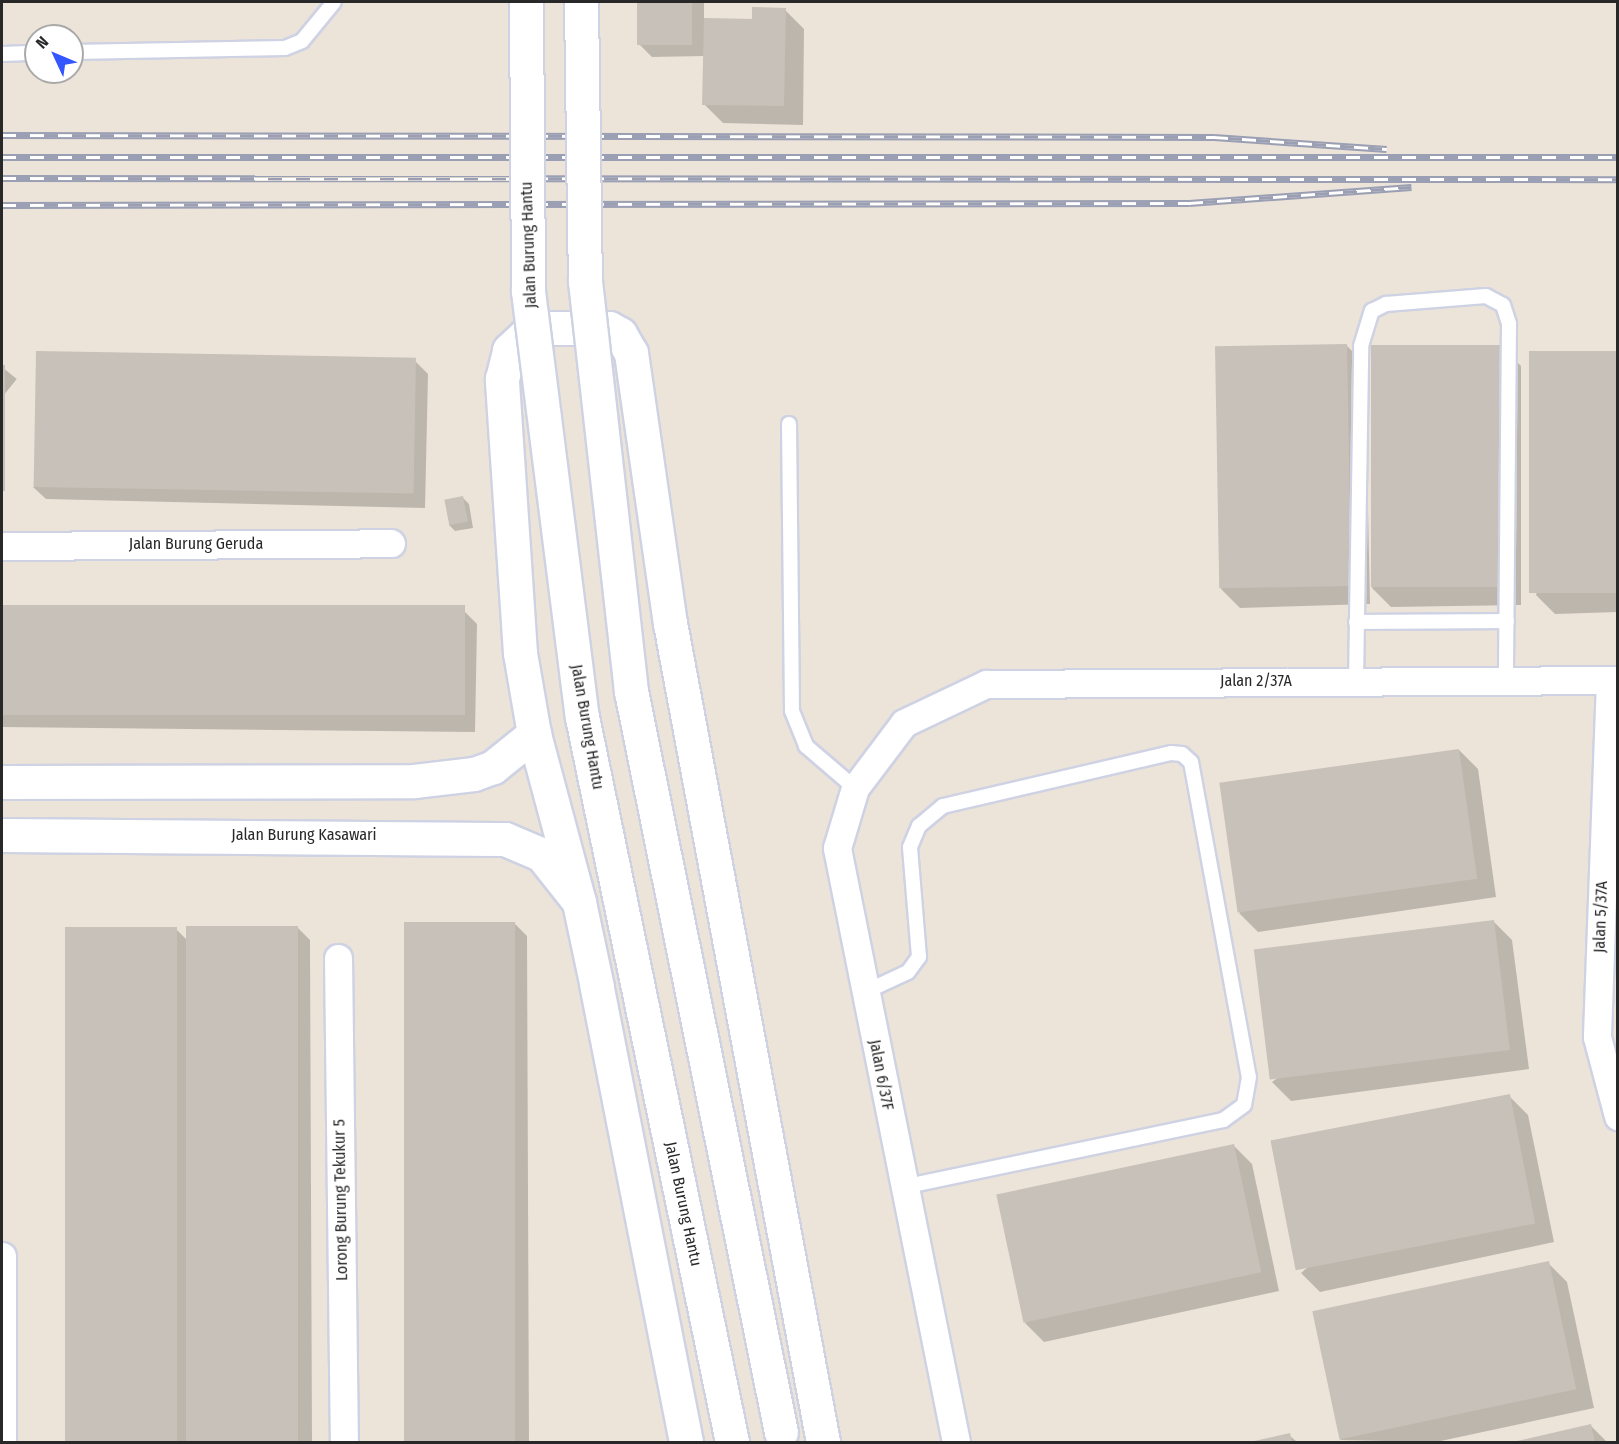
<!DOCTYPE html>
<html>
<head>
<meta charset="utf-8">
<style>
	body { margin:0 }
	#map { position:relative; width:1619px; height:1444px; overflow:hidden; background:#ece4d9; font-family:"Fira Sans Condensed",sans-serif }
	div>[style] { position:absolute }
	.shadow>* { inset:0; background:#0003; transform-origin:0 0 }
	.building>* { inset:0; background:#c7c1b9; transform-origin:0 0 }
	.roads { filter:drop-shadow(2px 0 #ced2e3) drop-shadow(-2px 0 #ced2e3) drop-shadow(0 2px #ced2e3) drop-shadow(0 -2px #ced2e3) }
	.service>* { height:14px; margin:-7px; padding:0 7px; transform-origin:7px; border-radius:7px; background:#fff }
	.minor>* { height:27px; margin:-13.5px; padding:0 13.5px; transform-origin:13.5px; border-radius:13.5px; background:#fff }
	.tertiary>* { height:33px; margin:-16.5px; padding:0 16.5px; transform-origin:16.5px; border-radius:16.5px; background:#fff }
	.secondary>* { height:33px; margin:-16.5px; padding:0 16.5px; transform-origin:16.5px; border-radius:16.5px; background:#fff }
	.rail>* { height:7px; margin-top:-3.5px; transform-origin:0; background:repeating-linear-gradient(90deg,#fff 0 14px,#9b9fb4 0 28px); box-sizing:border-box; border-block:2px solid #9b9fb4 }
	.bridges { filter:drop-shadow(2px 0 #ced2e3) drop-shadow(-2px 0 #ced2e3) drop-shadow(0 2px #ced2e3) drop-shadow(0 -2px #ced2e3) }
	.secondary-bridge>* { height:33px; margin:-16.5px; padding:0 16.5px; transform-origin:16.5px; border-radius:16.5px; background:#fff }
	span { translate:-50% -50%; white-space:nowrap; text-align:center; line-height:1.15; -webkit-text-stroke:4.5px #fff; paint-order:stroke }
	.street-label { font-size:16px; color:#282828 }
	.frame { position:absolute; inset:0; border:3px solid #282828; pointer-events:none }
	.north { position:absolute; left:24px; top:24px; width:60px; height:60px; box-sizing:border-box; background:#fff; border:2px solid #a9a9a9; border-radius:50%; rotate:314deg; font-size:16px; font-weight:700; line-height:24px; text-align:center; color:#282828 }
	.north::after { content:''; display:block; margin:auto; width:21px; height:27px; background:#3356ff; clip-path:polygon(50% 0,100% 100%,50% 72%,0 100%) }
</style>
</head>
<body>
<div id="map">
	<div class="shadow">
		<div style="clip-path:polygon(639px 2px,704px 2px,704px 20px,754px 20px,785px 10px,804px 29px,803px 125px,723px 123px,704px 104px,704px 56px,652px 57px,639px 44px)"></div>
		<div style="clip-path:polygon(1346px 345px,1365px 364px,1370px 604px,1240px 608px,1221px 589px)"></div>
		<div style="clip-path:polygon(1502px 347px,1521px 366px,1521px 605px,1391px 607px,1372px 588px)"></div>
		<div style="clip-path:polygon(1618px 353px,1618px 612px,1555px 614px,1536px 595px)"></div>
		<div style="clip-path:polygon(416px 362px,428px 374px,425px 508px,46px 499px,33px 487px)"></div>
		<div style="left:2px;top:367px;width:19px;height:136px;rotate:39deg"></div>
		<div style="clip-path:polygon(463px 498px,469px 504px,473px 528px,455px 531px,449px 525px)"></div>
		<div style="clip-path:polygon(2px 606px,464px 611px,477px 624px,475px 732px,2px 727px)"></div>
		<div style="clip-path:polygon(1459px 750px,1478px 769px,1496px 897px,1258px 932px,1239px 913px)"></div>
		<div style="clip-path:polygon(1493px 921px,1512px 940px,1529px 1069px,1291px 1101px,1272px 1082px)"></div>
		<div style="clip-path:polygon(514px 923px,527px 936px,529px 1442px,408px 1442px,406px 925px)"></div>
		<div style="clip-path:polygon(297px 927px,310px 940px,312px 1442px,190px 1442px,190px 1421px,187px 1442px,65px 1442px,67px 929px,176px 929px,188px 941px)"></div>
		<div style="clip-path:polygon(1509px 1096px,1528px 1115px,1554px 1242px,1320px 1292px,1301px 1273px)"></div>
		<div style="clip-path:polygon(1233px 1145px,1252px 1164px,1279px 1291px,1044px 1342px,1025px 1323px)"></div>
		<div style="clip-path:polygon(1548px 1263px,1567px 1282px,1594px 1408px,1436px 1442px,1340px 1440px)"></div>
		<div style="clip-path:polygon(1591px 1426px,1607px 1442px,1516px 1442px)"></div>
		<div style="clip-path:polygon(1289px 1435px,1297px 1442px,1253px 1442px)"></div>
	</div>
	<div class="building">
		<div style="left:637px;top:2px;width:55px;height:43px"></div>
		<div style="clip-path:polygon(752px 7px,786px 8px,784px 106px,702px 105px,704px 18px,752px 19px)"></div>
		<div style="left:1347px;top:344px;width:242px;height:132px;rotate:89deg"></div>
		<div style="left:1502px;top:345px;width:242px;height:131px;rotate:90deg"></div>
		<div style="left:36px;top:351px;width:380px;height:136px;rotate:1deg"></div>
		<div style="left:1618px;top:351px;width:242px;height:89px;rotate:90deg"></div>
		<div style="left:2px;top:365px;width:3px;height:126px"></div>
		<div style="left:463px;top:496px;width:26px;height:19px;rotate:79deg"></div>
		<div style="left:2px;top:605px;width:463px;height:110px"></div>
		<div style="left:1459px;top:749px;width:131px;height:242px;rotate:82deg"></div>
		<div style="left:1494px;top:920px;width:131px;height:242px;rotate:83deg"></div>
		<div style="left:515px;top:922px;width:520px;height:111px;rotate:90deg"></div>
		<div style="left:298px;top:926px;width:516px;height:112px;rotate:90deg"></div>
		<div style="left:177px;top:927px;width:515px;height:112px;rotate:90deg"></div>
		<div style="left:1510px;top:1094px;width:132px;height:244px;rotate:79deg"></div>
		<div style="left:1234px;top:1144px;width:131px;height:243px;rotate:78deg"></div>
		<div style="left:1549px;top:1261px;width:131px;height:242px;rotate:78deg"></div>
		<div style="clip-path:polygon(1591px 1424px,1595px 1442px,1513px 1442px)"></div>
		<div style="clip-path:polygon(1290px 1433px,1292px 1442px,1250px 1442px)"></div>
	</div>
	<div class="roads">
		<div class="service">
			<div style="left:72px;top:52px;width:213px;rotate:-1.1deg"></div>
			<div style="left:285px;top:48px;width:18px;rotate:-22deg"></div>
			<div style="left:302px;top:41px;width:50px;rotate:-50.6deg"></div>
			<div style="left:2px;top:54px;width:34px;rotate:-2deg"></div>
			<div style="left:789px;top:424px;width:287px;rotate:89.4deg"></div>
			<div style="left:792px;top:711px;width:38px;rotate:68deg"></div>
			<div style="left:806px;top:746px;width:65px;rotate:40.6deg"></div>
			<div style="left:1356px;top:622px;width:151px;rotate:-0.4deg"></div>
			<div style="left:1356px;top:681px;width:335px;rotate:-89.1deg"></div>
			<div style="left:1361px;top:346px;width:37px;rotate:-73deg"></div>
			<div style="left:1372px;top:311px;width:16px;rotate:-27deg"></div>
			<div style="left:1386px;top:304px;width:100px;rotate:-4.6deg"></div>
			<div style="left:1486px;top:296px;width:19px;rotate:28deg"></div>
			<div style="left:1503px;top:305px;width:20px;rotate:72deg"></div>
			<div style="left:1509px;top:324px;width:356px;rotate:90.5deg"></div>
			<div style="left:865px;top:992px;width:47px;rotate:-24.9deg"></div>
			<div style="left:908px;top:972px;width:19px;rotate:-54deg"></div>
			<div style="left:919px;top:957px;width:110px;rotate:-94.7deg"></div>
			<div style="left:910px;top:847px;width:23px;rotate:-67deg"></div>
			<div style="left:919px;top:826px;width:31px;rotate:-40deg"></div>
			<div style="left:943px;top:806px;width:234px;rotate:-13.1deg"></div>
			<div style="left:1171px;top:753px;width:11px;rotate:5deg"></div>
			<div style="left:1182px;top:754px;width:12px;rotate:42deg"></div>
			<div style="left:1191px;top:762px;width:320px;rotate:79.6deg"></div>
			<div style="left:1249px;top:1077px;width:28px;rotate:100deg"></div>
			<div style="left:1244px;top:1105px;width:26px;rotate:144deg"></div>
			<div style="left:1223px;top:1120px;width:327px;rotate:168.2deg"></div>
		</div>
		<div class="minor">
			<div style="left:2px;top:546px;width:389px;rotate:-0.4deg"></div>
			<div style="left:1610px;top:680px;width:357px;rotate:92.1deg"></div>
			<div style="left:1597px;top:1037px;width:82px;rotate:75.1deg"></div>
			<div style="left:338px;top:958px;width:484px;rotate:89.3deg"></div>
			<div style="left:2px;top:1256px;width:186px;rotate:90deg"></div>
			<div style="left:956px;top:1442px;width:606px;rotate:-101.33deg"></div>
			<div style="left:837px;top:848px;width:63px;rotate:-73.3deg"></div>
			<div style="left:855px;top:788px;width:81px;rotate:-53deg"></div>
			<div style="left:904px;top:723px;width:91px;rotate:-25.4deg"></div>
			<div style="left:986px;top:684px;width:632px;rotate:-0.36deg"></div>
		</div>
		<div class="tertiary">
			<div style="left:2px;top:782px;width:412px;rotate:-0.1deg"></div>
			<div style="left:414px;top:781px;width:60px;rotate:-6.7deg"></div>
			<div style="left:474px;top:774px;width:20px;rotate:-20deg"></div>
			<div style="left:493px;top:767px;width:53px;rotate:-38.8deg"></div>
			<div style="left:2px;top:835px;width:503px;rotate:0.46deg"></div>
			<div style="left:505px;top:839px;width:39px;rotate:23deg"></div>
			<div style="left:541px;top:854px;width:61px;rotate:51.6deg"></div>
		</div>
		<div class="secondary">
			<div style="left:686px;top:1442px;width:464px;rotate:-101.1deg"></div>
			<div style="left:597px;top:987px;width:87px;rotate:-102deg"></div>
			<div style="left:579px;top:902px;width:174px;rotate:-105deg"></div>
			<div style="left:534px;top:734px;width:82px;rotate:-99.8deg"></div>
			<div style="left:520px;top:653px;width:275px;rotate:-93.8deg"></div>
			<div style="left:502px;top:379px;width:30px;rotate:-76deg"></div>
			<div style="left:509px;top:350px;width:22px;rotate:-43deg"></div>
			<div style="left:525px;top:335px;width:17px;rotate:-24deg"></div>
			<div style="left:541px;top:328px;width:68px"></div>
			<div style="left:609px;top:328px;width:13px;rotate:29deg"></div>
			<div style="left:620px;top:334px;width:22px;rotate:60deg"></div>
			<div style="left:631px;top:353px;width:273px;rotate:81.8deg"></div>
			<div style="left:670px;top:623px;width:833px;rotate:79.42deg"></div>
		</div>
	</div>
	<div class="rail">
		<div style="left:2px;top:135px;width:1212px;rotate:0.09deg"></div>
		<div style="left:1214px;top:137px;width:173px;rotate:4deg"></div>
		<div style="left:2px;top:157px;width:1616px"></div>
		<div style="left:2px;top:178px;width:1616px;rotate:0.04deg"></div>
		<div style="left:2px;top:205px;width:1187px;rotate:-0.1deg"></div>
		<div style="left:1189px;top:203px;width:223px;rotate:-4.1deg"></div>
	</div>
	<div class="bridges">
		<div class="secondary-bridge">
			<div style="left:526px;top:2px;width:289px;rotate:89.6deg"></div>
			<div style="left:528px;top:291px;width:429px;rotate:82.8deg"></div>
			<div style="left:582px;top:717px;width:740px;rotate:78.31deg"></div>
			<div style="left:581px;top:2px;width:279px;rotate:89.2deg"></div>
			<div style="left:585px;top:281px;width:413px;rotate:83.6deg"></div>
			<div style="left:631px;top:691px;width:756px;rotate:78.56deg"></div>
		</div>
	</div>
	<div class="street-label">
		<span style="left:529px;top:245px;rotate:-92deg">Jalan Burung Hantu</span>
		<span style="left:196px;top:544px">Jalan Burung Geruda</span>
		<span style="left:1256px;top:681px">Jalan 2/37A</span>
		<span style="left:587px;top:727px;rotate:80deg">Jalan Burung Hantu</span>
		<span style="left:304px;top:835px">Jalan Burung Kasawari</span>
		<span style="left:1601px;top:917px;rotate:-88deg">Jalan 5/37A</span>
		<span style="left:881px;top:1075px;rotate:79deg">Jalan 6/37F</span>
		<span style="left:341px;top:1200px;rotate:-91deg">Lorong Burung Tekukur 5</span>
		<span style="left:683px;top:1204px;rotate:78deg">Jalan Burung Hantu</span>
	</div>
	<div class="frame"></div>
	<div class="north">N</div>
</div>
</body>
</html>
